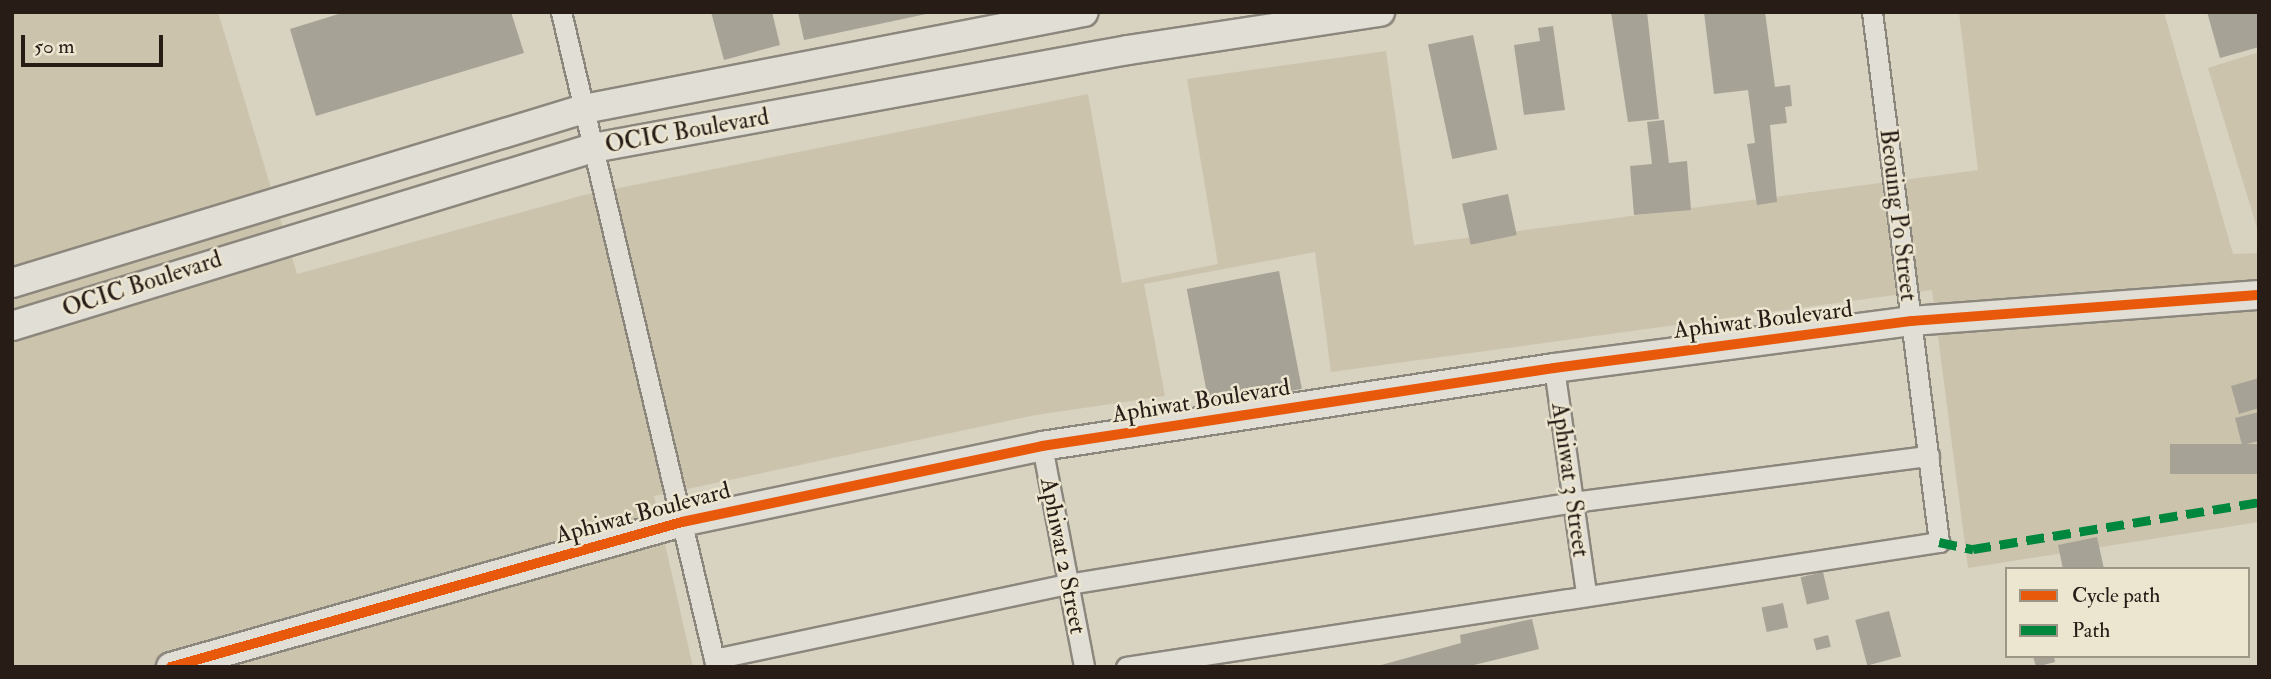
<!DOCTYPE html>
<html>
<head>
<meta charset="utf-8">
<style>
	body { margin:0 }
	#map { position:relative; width:2271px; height:679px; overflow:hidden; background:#d8d2c0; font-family:"IM FELL Double Pica",serif }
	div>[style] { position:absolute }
	.green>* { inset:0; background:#ccc3ac }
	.building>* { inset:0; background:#a6a296; transform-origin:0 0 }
	.roads { filter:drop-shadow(2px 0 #8c877d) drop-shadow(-2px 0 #8c877d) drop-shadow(0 2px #8c877d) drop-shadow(0 -2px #8c877d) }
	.street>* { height:19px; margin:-9.5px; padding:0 9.5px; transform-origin:9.5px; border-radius:9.5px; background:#e1ded5 }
	.secondary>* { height:28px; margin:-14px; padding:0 14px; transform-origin:14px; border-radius:14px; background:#e1ded5 }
	.quiet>* { height:9px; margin-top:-4.5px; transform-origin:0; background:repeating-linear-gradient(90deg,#00873e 0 18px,transparent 0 27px) }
	.cycleway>* { height:10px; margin:-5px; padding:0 5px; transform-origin:5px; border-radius:5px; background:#e8590c }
	span { translate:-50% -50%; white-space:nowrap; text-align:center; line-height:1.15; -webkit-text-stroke:5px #ece5d0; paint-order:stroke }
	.street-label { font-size:24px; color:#271c16 }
	.frame { position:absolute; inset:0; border:14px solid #271c16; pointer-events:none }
	.legend { position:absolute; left:2005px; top:567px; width:245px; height:91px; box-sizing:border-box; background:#ece5d0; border:2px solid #9d9586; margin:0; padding:9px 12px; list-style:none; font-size:21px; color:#271c16 }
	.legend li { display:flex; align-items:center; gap:14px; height:35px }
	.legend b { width:35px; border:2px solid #9d9586 }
	.scale { position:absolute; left:21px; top:35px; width:142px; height:32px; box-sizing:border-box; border:4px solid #271c16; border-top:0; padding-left:9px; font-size:21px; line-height:24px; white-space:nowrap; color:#271c16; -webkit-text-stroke:5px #ece5d0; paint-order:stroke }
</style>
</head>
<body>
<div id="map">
	<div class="green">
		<div style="clip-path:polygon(12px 12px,218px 12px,297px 274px,584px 195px,1088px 94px,1122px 283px,1218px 264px,1187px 79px,1386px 51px,1414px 245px,1978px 170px,1959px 12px,2164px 12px,2233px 254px,2259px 253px,2259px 522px,1968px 568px,1932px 290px,1331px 372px,1315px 252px,1144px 284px,1165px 396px,1036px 415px,654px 496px,693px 667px,12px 667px)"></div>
		<div style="clip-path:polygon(2259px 52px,2259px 234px,2208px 68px)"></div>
	</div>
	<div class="building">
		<div style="clip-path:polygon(345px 12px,511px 12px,524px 53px,316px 116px,290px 29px)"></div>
		<div style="clip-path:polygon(711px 12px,772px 12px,780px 45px,724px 60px)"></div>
		<div style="clip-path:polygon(798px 12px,931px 12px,931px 13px,804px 40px)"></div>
		<div style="clip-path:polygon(1611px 12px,1647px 12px,1659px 119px,1628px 122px)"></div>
		<div style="clip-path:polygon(1704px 12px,1765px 12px,1775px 87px,1790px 85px,1792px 106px,1785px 107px,1787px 123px,1770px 125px,1777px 202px,1757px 205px,1747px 144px,1755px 143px,1748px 90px,1714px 94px)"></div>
		<div style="clip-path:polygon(2207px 12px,2259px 12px,2259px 47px,2220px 58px)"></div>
		<div style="clip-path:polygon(1553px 26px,1565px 110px,1524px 115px,1514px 45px,1540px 41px,1538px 28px)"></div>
		<div style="left:1473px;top:35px;width:117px;height:46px;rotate:78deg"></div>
		<div style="clip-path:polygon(1664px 120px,1669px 163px,1687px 161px,1691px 210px,1634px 215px,1630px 166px,1652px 164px,1647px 122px)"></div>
		<div style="left:1508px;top:194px;width:42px;height:47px;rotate:78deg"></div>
		<div style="left:1279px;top:271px;width:120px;height:94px;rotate:79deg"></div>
		<div style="clip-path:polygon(2259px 378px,2259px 408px,2239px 414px,2231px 386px)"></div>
		<div style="clip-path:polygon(2259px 412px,2259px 441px,2242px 445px,2235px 418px)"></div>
		<div style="left:2259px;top:444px;width:30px;height:89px;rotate:90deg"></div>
		<div style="clip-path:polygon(2097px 537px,2104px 569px,2063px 569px,2058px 545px)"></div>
		<div style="left:1823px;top:572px;width:28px;height:23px;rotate:77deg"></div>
		<div style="left:1783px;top:603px;width:25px;height:22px;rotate:78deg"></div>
		<div style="left:1889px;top:611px;width:47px;height:35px;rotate:75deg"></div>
		<div style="clip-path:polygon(1532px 619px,1539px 649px,1466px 667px,1374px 667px,1461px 643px,1460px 635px)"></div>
		<div style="left:1828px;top:635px;width:12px;height:15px;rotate:76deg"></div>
		<div style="clip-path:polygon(2033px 656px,2054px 656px,2055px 662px,2036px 667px)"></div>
	</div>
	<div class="roads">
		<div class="street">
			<div style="left:561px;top:12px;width:673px;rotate:76.69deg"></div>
			<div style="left:1554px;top:368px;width:226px;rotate:81.9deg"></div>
			<div style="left:1042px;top:446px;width:225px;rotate:79.2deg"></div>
			<div style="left:714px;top:659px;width:362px;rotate:-12deg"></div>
			<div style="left:1068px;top:584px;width:512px;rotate:-9.22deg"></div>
			<div style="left:1573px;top:502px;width:359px;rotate:-7.4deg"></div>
			<div style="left:1126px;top:667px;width:823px;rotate:-8.74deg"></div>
			<div style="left:1939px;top:542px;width:534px;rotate:-97.2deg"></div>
		</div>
		<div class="secondary">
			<div style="left:12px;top:283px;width:598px;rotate:-16.92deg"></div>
			<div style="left:584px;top:109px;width:509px;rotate:-10.98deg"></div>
			<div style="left:12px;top:326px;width:608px;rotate:-17.03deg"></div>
			<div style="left:593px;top:148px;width:544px;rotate:-10.38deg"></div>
			<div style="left:1128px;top:50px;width:255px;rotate:-8.6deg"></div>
			<div style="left:171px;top:667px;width:531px;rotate:-15.84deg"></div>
			<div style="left:682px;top:522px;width:368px;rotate:-11.9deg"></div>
			<div style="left:1042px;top:446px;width:518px;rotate:-8.66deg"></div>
			<div style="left:1554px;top:368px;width:361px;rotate:-7.5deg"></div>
			<div style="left:1912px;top:321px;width:348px;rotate:-4.3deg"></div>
		</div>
	</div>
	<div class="quiet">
		<div style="left:1939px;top:542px;width:35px;rotate:12deg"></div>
		<div style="left:1973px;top:549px;width:290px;rotate:-9.3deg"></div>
	</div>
	<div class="cycleway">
		<div style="left:171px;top:667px;width:531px;rotate:-15.84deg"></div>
		<div style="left:682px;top:522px;width:368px;rotate:-11.9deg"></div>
		<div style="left:1042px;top:446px;width:518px;rotate:-8.66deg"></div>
		<div style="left:1554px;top:368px;width:361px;rotate:-7.5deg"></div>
		<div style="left:1912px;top:321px;width:348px;rotate:-4.3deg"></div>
	</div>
	<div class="street-label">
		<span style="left:687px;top:131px;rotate:-10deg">OCIC Boulevard</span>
		<span style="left:1898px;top:215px;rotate:83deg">Beouing Po Street</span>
		<span style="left:142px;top:284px;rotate:-18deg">OCIC Boulevard</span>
		<span style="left:1763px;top:320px;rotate:-7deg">Aphiwat Boulevard</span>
		<span style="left:1201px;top:401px;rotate:-9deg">Aphiwat Boulevard</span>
		<span style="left:1570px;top:480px;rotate:82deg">Aphiwat 3 Street</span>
		<span style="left:643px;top:513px;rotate:-15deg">Aphiwat Boulevard</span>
		<span style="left:1063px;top:556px;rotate:79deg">Aphiwat 2 Street</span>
	</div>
	<div class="frame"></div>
	<ul class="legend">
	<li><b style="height:9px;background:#e8590c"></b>Cycle path</li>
	<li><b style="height:9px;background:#00873e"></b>Path</li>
	</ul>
	<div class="scale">50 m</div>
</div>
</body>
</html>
